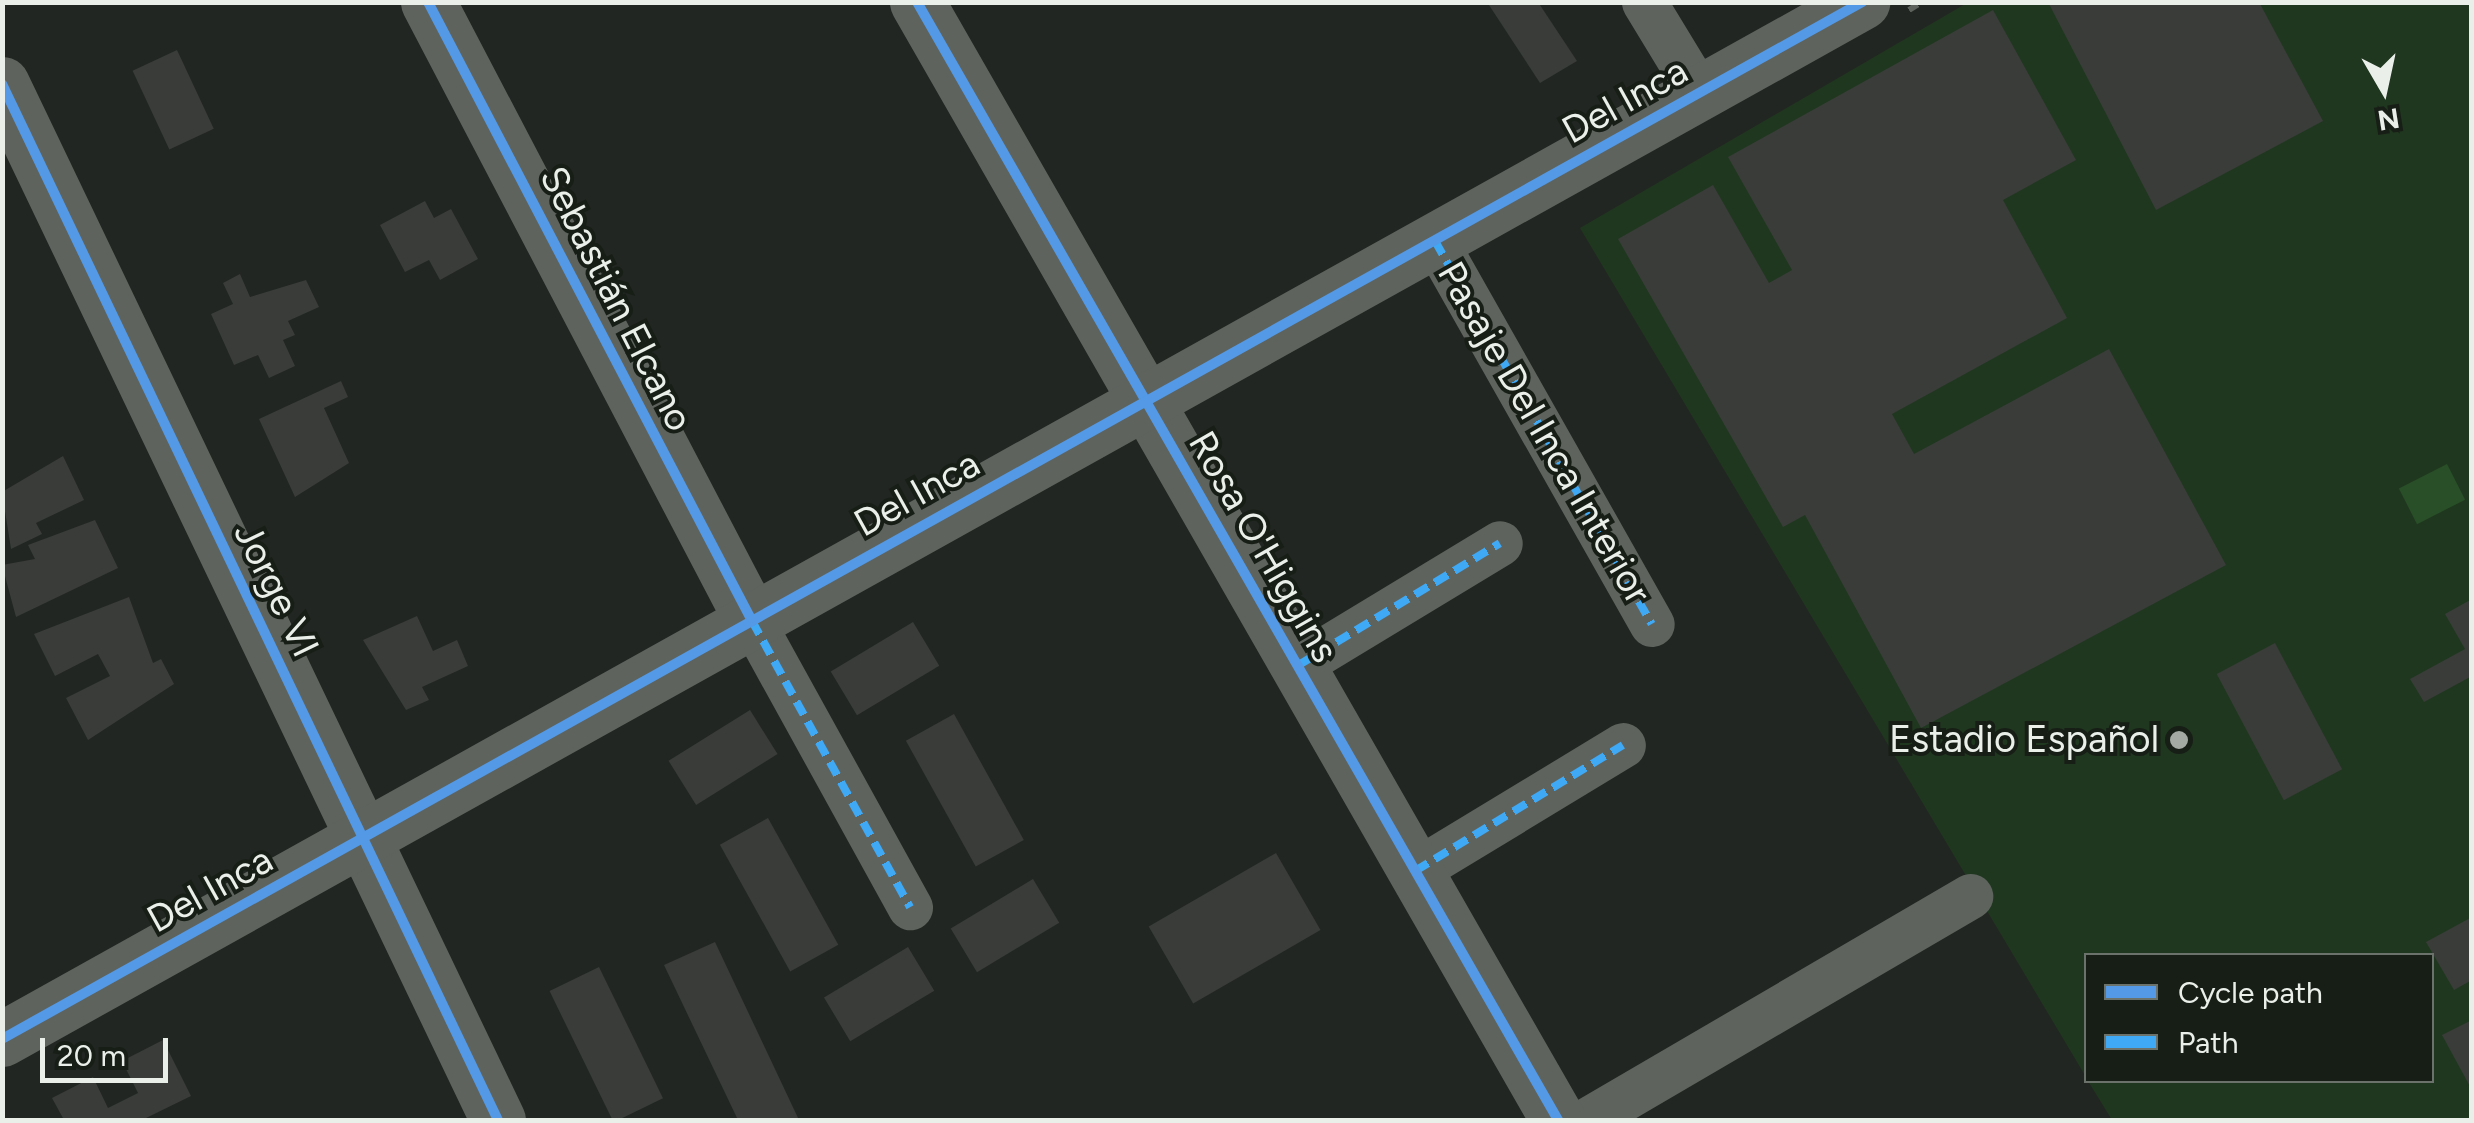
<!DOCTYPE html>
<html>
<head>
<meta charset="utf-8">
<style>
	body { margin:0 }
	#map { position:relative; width:2474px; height:1123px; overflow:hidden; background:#222622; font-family:Figtree,sans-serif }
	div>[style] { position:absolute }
	.green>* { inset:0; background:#20371f }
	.water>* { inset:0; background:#284f27; transform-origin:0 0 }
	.building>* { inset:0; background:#393c39; transform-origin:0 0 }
	.path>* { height:6px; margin-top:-3px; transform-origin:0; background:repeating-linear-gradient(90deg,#5d625d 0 10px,transparent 0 15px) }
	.minor>* { height:45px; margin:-22.5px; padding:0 22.5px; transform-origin:22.5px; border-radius:22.5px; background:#5e635e }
	.tertiary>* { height:55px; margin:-27.5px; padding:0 27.5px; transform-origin:27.5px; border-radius:27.5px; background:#5e635e }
	.quiet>* { height:8px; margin-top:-4px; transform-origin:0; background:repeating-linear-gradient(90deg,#3fa9f5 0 15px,transparent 0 23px) }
	.cycleway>* { height:10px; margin:-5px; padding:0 5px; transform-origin:5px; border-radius:5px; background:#5399e6 }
	.dots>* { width:28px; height:28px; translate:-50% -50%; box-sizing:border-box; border:5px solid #171e16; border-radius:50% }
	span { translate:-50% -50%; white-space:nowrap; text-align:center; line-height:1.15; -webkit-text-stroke:8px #171e16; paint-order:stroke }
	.street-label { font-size:38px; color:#eaefea }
	.poi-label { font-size:38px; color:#eaefea }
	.right { translate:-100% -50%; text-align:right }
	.frame { position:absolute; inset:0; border:5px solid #eaefea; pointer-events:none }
	.legend { position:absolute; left:2084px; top:953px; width:350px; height:130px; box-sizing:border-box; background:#171e16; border:2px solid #6b726b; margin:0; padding:12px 18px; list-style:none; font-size:30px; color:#eaefea }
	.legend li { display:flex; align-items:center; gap:20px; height:50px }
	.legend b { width:50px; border:2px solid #6b726b }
	.north { position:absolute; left:2334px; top:40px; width:100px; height:100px; -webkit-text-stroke:8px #171e16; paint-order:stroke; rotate:171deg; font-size:28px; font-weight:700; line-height:40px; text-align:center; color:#eaefea }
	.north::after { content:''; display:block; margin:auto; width:35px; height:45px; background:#eaefea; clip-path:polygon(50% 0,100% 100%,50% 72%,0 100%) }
	.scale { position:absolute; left:40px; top:1038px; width:128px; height:45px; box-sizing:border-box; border:5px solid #eaefea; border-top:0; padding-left:12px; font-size:30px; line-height:35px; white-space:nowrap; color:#eaefea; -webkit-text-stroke:8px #171e16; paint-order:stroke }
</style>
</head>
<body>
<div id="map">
	<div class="green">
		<div style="clip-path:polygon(1967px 3px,2471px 3px,2471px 1120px,2112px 1120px,2088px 1081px,2432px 1080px,2432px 956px,2086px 956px,2086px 1077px,1580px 228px)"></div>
	</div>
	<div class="water">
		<div style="left:2447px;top:464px;width:40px;height:54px;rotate:63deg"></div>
	</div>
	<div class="building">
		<div style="clip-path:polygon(1487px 2px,1538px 2px,1577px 61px,1540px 83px)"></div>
		<div style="clip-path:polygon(2048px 2px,2259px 2px,2323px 121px,2156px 210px)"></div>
		<div style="clip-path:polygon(1993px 10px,2076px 160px,2003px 200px,2067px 318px,1892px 414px,1914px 454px,2109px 349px,2226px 565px,1921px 728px,1805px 515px,1783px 527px,1618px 239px,1713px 185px,1769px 283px,1792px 270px,1728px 157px)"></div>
		<div style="left:177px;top:50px;width:87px;height:49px;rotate:65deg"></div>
		<div style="clip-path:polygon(425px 201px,434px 218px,451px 209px,478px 259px,440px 280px,429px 260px,405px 272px,380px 225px)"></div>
		<div style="clip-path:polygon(240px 274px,250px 297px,306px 280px,319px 307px,288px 321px,295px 335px,283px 340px,295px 366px,269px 378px,258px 355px,234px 365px,211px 314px,233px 304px,223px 283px)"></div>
		<div style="clip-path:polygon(341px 381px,348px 397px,324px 408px,349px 463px,295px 497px,259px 419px)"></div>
		<div style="clip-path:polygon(63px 456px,84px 500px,36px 523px,42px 534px,11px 549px,2px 492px)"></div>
		<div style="clip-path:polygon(95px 520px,118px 568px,16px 617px,2px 565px,35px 559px,28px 545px)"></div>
		<div style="clip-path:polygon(129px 597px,153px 663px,161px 659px,174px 684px,88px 740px,66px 698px,110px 676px,98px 654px,55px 676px,34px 634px)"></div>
		<div style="clip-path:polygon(2472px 599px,2472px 676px,2424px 702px,2410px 679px,2465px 649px,2445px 614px)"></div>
		<div style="clip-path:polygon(417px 616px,433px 651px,457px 640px,468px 666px,422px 687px,429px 700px,406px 710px,363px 640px)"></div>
		<div style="left:913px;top:622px;width:51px;height:96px;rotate:59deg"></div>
		<div style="left:2275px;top:643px;width:143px;height:66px;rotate:62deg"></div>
		<div style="left:750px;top:710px;width:52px;height:96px;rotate:58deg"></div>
		<div style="left:954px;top:714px;width:144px;height:55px;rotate:61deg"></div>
		<div style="left:768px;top:818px;width:145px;height:55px;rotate:61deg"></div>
		<div style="left:1276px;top:853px;width:89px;height:147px;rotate:60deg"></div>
		<div style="left:1033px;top:879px;width:51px;height:96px;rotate:59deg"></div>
		<div style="clip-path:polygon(2472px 917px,2472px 980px,2454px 990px,2426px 942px)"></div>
		<div style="clip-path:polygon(715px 942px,799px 1120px,738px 1120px,664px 965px)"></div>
		<div style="left:908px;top:947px;width:51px;height:98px;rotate:59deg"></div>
		<div style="left:599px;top:967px;width:146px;height:55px;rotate:64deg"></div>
		<div style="clip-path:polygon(2472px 1020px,2472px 1090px,2442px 1035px)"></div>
		<div style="clip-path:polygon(163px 1040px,191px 1096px,142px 1120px,64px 1120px,52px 1098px,93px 1077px,108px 1108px,138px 1093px,122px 1061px)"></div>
	</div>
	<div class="path">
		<div style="left:1909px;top:10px;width:15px;rotate:-32deg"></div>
	</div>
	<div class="minor">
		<div style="left:1644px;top:2px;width:108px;rotate:58.7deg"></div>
		<div style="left:1435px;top:241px;width:440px;rotate:60.5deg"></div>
		<div style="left:752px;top:621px;width:327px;rotate:61.1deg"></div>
		<div style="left:1297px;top:666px;width:237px;rotate:-31.2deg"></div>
		<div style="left:1415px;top:871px;width:243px;rotate:-31.2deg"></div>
		<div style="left:1587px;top:1120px;width:444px;rotate:-30.3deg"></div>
	</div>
	<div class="tertiary">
		<div style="left:428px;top:2px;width:699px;rotate:62.37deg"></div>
		<div style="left:917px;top:2px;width:1289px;rotate:60.17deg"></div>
		<div style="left:2px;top:84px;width:1149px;rotate:64.42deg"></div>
		<div style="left:2px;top:1039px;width:2130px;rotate:-29.14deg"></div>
	</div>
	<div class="quiet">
		<div style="left:1435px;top:241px;width:440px;rotate:60.5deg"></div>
		<div style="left:752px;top:621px;width:327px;rotate:61.1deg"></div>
		<div style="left:1297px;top:666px;width:237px;rotate:-31.2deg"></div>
		<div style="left:1415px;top:871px;width:243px;rotate:-31.2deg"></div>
	</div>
	<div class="cycleway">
		<div style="left:428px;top:2px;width:699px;rotate:62.37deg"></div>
		<div style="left:917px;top:2px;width:1289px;rotate:60.17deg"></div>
		<div style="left:2px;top:84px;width:1149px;rotate:64.42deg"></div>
		<div style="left:2px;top:1039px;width:2130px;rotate:-29.14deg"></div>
	</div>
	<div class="dots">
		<div style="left:2179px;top:740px;background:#a4a9a4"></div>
	</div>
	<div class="street-label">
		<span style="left:1625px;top:101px;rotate:-29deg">Del Inca</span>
		<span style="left:616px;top:299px;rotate:63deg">Sebastián Elcano</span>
		<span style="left:1544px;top:433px;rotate:60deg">Pasaje Del Inca Interior</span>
		<span style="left:917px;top:494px;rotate:-29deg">Del Inca</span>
		<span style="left:1263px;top:547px;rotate:60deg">Rosa O'Higgins</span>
		<span style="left:276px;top:590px;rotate:64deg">Jorge VI</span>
		<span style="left:210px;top:890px;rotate:-29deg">Del Inca</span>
	</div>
	<div class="poi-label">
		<span class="right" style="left:2159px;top:740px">Estadio Español</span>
	</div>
	<div class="frame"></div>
	<ul class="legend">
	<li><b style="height:12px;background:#5399e6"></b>Cycle path</li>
	<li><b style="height:12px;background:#3fa9f5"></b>Path</li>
	</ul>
	<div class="north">N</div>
	<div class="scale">20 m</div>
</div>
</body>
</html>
